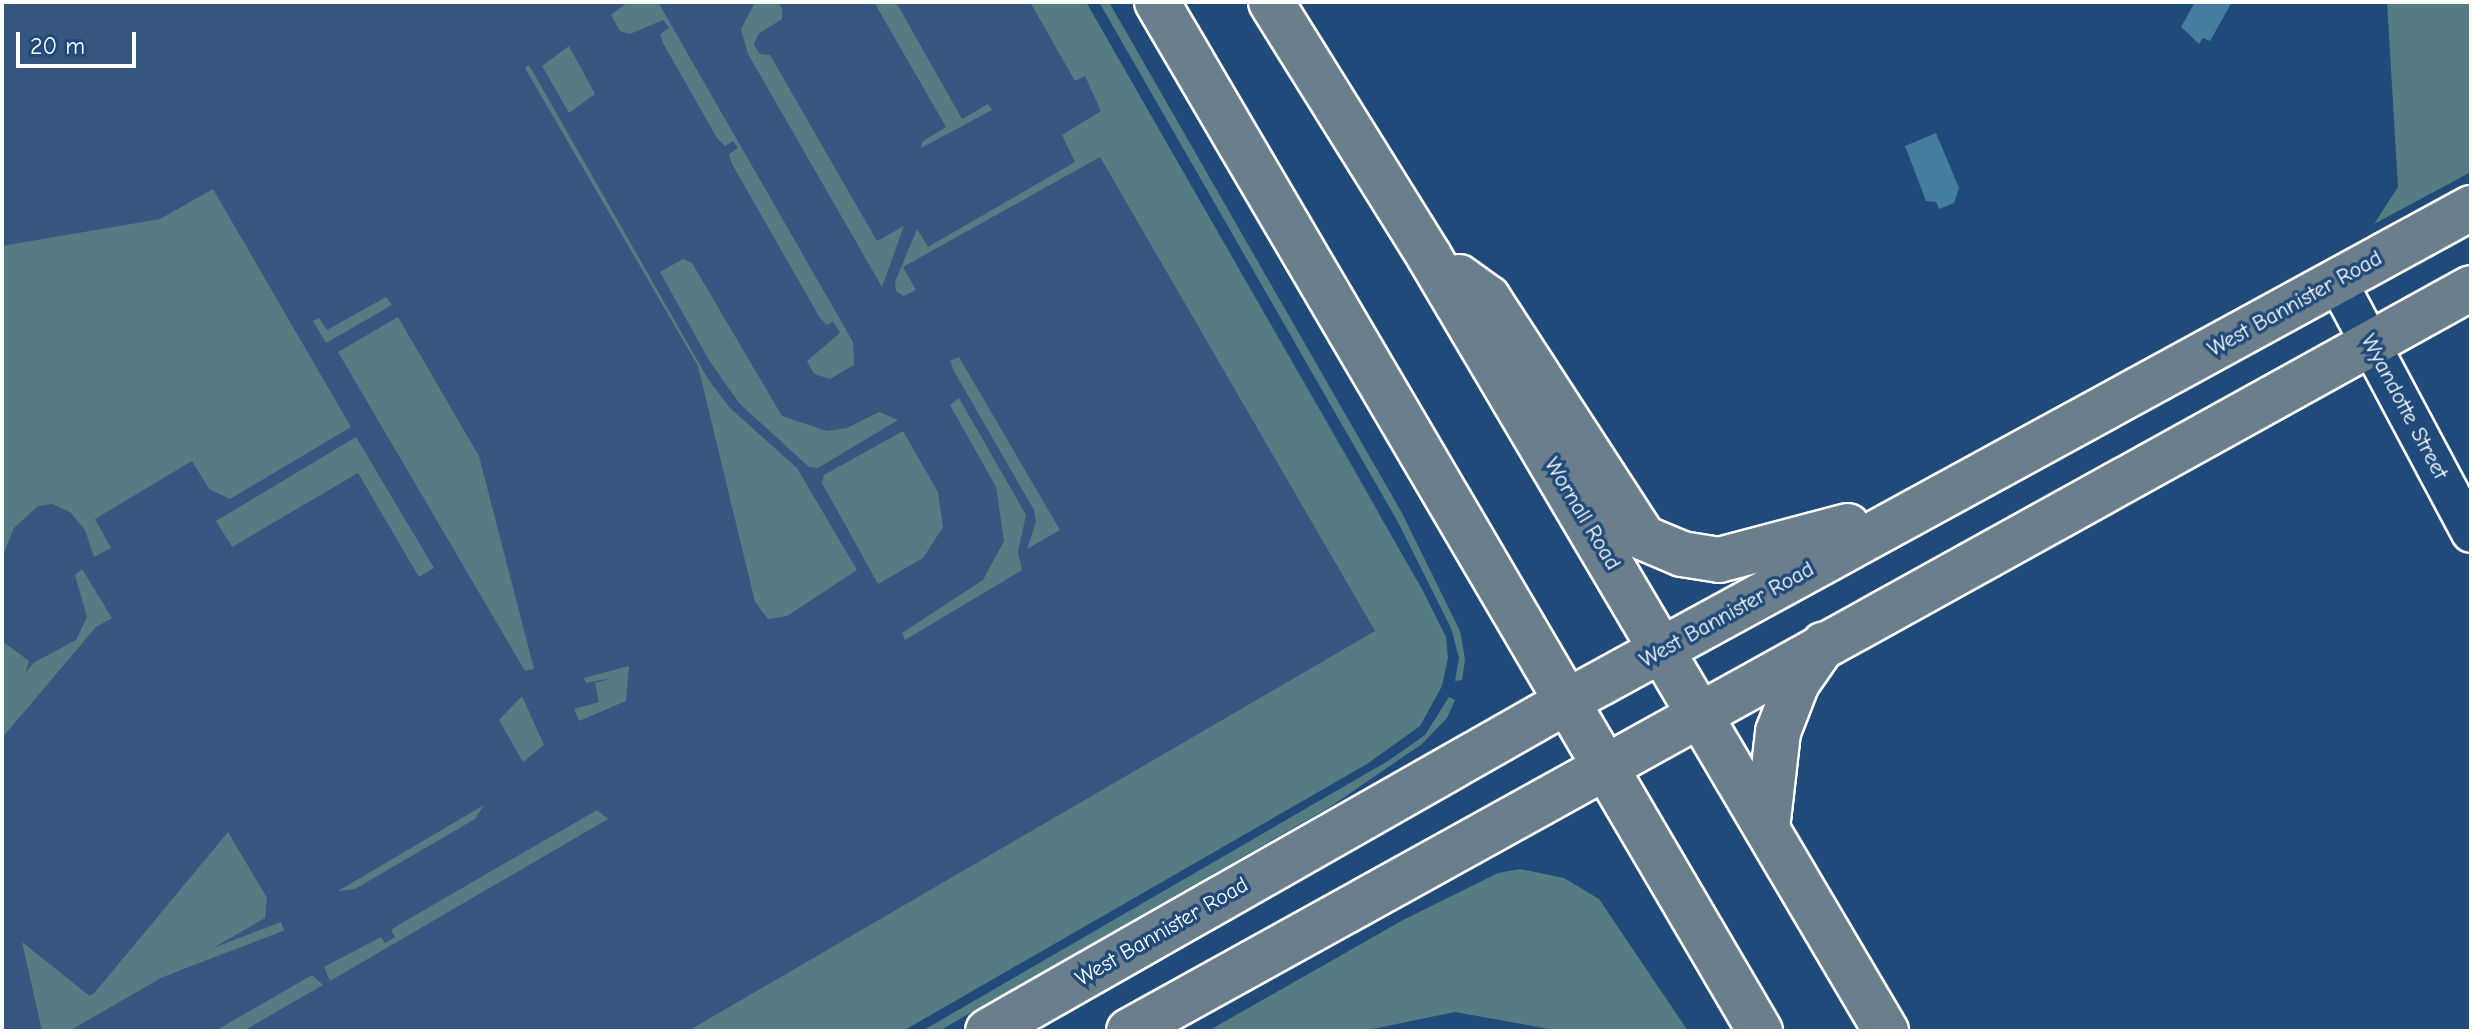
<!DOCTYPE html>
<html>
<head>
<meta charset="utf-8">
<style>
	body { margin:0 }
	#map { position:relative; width:2473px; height:1033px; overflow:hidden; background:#1f4a7a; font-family:"Comic Neue",sans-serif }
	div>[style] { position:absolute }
	.built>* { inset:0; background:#365780 }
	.green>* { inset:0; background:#547c82; transform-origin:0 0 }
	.water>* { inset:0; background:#457d9f }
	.roads { filter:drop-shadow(2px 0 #fff) drop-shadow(-2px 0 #fff) drop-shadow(0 2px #fff) drop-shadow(0 -2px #fff) }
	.street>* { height:38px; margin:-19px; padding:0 19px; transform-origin:19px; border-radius:19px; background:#1f4a7a }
	.primary>* { height:44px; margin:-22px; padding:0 22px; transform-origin:22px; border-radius:22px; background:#6b7e8b }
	span { translate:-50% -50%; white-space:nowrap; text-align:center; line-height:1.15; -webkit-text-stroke:7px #1f4a7a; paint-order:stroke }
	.street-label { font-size:22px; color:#fff }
	.frame { position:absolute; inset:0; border:4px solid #fff; pointer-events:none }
	.scale { position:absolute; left:16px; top:32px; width:120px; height:36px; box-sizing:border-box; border:4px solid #fff; border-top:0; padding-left:10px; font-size:24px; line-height:28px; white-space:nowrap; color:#fff; -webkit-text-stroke:6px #1f4a7a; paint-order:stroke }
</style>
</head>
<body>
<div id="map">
	<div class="built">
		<div style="clip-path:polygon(2px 2px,1086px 2px,1372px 499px,1430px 619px,884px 1031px,2px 1031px)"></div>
	</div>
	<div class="green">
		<div style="clip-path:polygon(628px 2px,658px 2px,853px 342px,854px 365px,830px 379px,814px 374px,807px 361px,840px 333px,833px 321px,827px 325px,820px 318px,732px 164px,729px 154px,738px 148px,733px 141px,725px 146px,717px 138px,663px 43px,660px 34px,669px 28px,663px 20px,630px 34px,620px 31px,611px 15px)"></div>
		<div style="clip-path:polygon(755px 2px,778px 2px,782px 9px,782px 19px,758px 34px,754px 45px,760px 54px,770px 55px,877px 241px,904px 226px,882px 287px,748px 54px,741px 29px)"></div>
		<div style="clip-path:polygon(874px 2px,896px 2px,962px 119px,988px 104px,992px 110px,921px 148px,922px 142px,946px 127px)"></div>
		<div style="clip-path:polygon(1030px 2px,1086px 2px,1422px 589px,1446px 637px,1448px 658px,1442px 686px,1420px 726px,1367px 764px,903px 1031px,688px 1031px,1375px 631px,1100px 157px,903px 267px,916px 290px,904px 296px,896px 291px,895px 282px,917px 229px,928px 247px,1075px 162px,1062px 135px,1101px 111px,1085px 76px,1075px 81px)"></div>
		<div style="clip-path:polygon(1099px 2px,1109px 2px,1402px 513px,1460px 631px,1465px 659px,1462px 680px,1455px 681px,1459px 658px,1451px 628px,1399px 524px)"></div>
		<div style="clip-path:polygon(2387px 2px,2471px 2px,2471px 172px,2374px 224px,2398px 187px)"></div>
		<div style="clip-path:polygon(569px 46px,595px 94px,569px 113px,542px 66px)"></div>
		<div style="clip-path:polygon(529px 65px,708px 379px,730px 408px,797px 468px,857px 570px,787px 616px,768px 619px,755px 602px,698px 366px,525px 68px)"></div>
		<div style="clip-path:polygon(213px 189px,351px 427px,230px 499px,209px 489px,192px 461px,95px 519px,111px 548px,94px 557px,85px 530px,70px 512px,52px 504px,38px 506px,14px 528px,2px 558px,2px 246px,160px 219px)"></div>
		<div style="clip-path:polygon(683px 259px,692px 263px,782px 416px,827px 431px,847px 428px,879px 412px,898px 420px,818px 468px,809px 467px,740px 404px,710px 362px,660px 272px)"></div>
		<div style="clip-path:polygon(386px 297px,392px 305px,326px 343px,313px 321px,319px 318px,327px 330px)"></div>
		<div style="clip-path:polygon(398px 317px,479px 456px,534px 669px,525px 671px,338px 352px)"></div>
		<div style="clip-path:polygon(959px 357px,1060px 530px,1027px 549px,1036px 522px,1034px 510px,955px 373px,950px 361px)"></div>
		<div style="clip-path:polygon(959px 398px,1026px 515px,1018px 552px,1022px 570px,905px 640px,902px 633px,983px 580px,1004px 541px,996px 487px,950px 405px)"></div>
		<div style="clip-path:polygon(903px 431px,938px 492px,943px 527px,923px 558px,878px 584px,822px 483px,824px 475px)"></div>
		<div style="clip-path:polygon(356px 437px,434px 568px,419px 577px,358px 473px,232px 547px,216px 521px)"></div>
		<div style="clip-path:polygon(82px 569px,112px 618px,96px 627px,2px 738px,2px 641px,29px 661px,25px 674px,33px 663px,76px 640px,87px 617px,75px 575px)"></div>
		<div style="clip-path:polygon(629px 666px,626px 701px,579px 721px,574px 709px,599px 702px,595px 683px,612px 678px,586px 683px,584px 678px)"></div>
		<div style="clip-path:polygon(522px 696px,544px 745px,523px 762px,499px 720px)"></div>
		<div style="clip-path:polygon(1449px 697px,1455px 700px,1447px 718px,1422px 744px,1330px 807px,939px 1031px,922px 1031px,1388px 761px,1425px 735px)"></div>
		<div style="clip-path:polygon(484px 805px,475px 819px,355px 889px,338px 891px)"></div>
		<div style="clip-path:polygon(597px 810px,608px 819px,330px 981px,324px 967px,381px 937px,385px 943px,395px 937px,391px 930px,400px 924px)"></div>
		<div style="clip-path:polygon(228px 832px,267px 898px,265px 918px,69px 1031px,42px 1031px,22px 942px,91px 997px)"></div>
		<div style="clip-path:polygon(1520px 869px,1564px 878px,1599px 899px,1688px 1031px,1560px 1031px,1455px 1012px,1363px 1031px,1208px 1031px,1403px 920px,1498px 873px)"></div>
		<div style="left:281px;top:922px;width:9px;height:219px;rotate:69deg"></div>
		<div style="clip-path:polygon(312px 975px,323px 985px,243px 1031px,215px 1031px)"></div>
	</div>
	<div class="water">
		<div style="clip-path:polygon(2195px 2px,2232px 2px,2210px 41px,2203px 38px,2199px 44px,2181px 27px)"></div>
		<div style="clip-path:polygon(1936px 133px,1959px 188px,1954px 203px,1939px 209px,1936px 202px,1926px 201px,1905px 146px)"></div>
	</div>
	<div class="roads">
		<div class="street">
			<div style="left:2337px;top:281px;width:285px;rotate:62deg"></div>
		</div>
		<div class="primary">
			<div style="left:1157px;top:2px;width:1193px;rotate:59.63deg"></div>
			<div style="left:1271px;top:2px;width:299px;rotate:58.1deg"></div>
			<div style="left:1429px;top:256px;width:900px;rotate:59.47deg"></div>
			<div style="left:1459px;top:277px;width:36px;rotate:36deg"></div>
			<div style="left:1488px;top:298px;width:286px;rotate:57deg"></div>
			<div style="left:1644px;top:538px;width:41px;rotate:22.8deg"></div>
			<div style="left:1682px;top:554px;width:37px;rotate:9deg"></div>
			<div style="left:1719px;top:560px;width:133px;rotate:-14.8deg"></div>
			<div style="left:1767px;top:829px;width:98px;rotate:-83.5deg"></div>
			<div style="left:1778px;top:732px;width:53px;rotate:-68.8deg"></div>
			<div style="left:1797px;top:683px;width:47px;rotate:-55.3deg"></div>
			<div style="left:988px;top:1031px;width:665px;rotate:-29.65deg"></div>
			<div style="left:1566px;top:702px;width:1031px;rotate:-28.63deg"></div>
			<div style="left:1129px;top:1031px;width:1534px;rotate:-28.97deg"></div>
		</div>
	</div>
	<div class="street-label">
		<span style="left:2295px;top:304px;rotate:-29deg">West Bannister Road</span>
		<span style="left:2404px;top:407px;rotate:62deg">Wyandotte Street</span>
		<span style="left:1582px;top:514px;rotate:59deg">Wornall Road</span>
		<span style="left:1727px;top:615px;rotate:-29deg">West Bannister Road</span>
		<span style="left:1162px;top:932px;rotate:-30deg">West Bannister Road</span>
	</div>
	<div class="frame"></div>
	<div class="scale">20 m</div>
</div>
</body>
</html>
